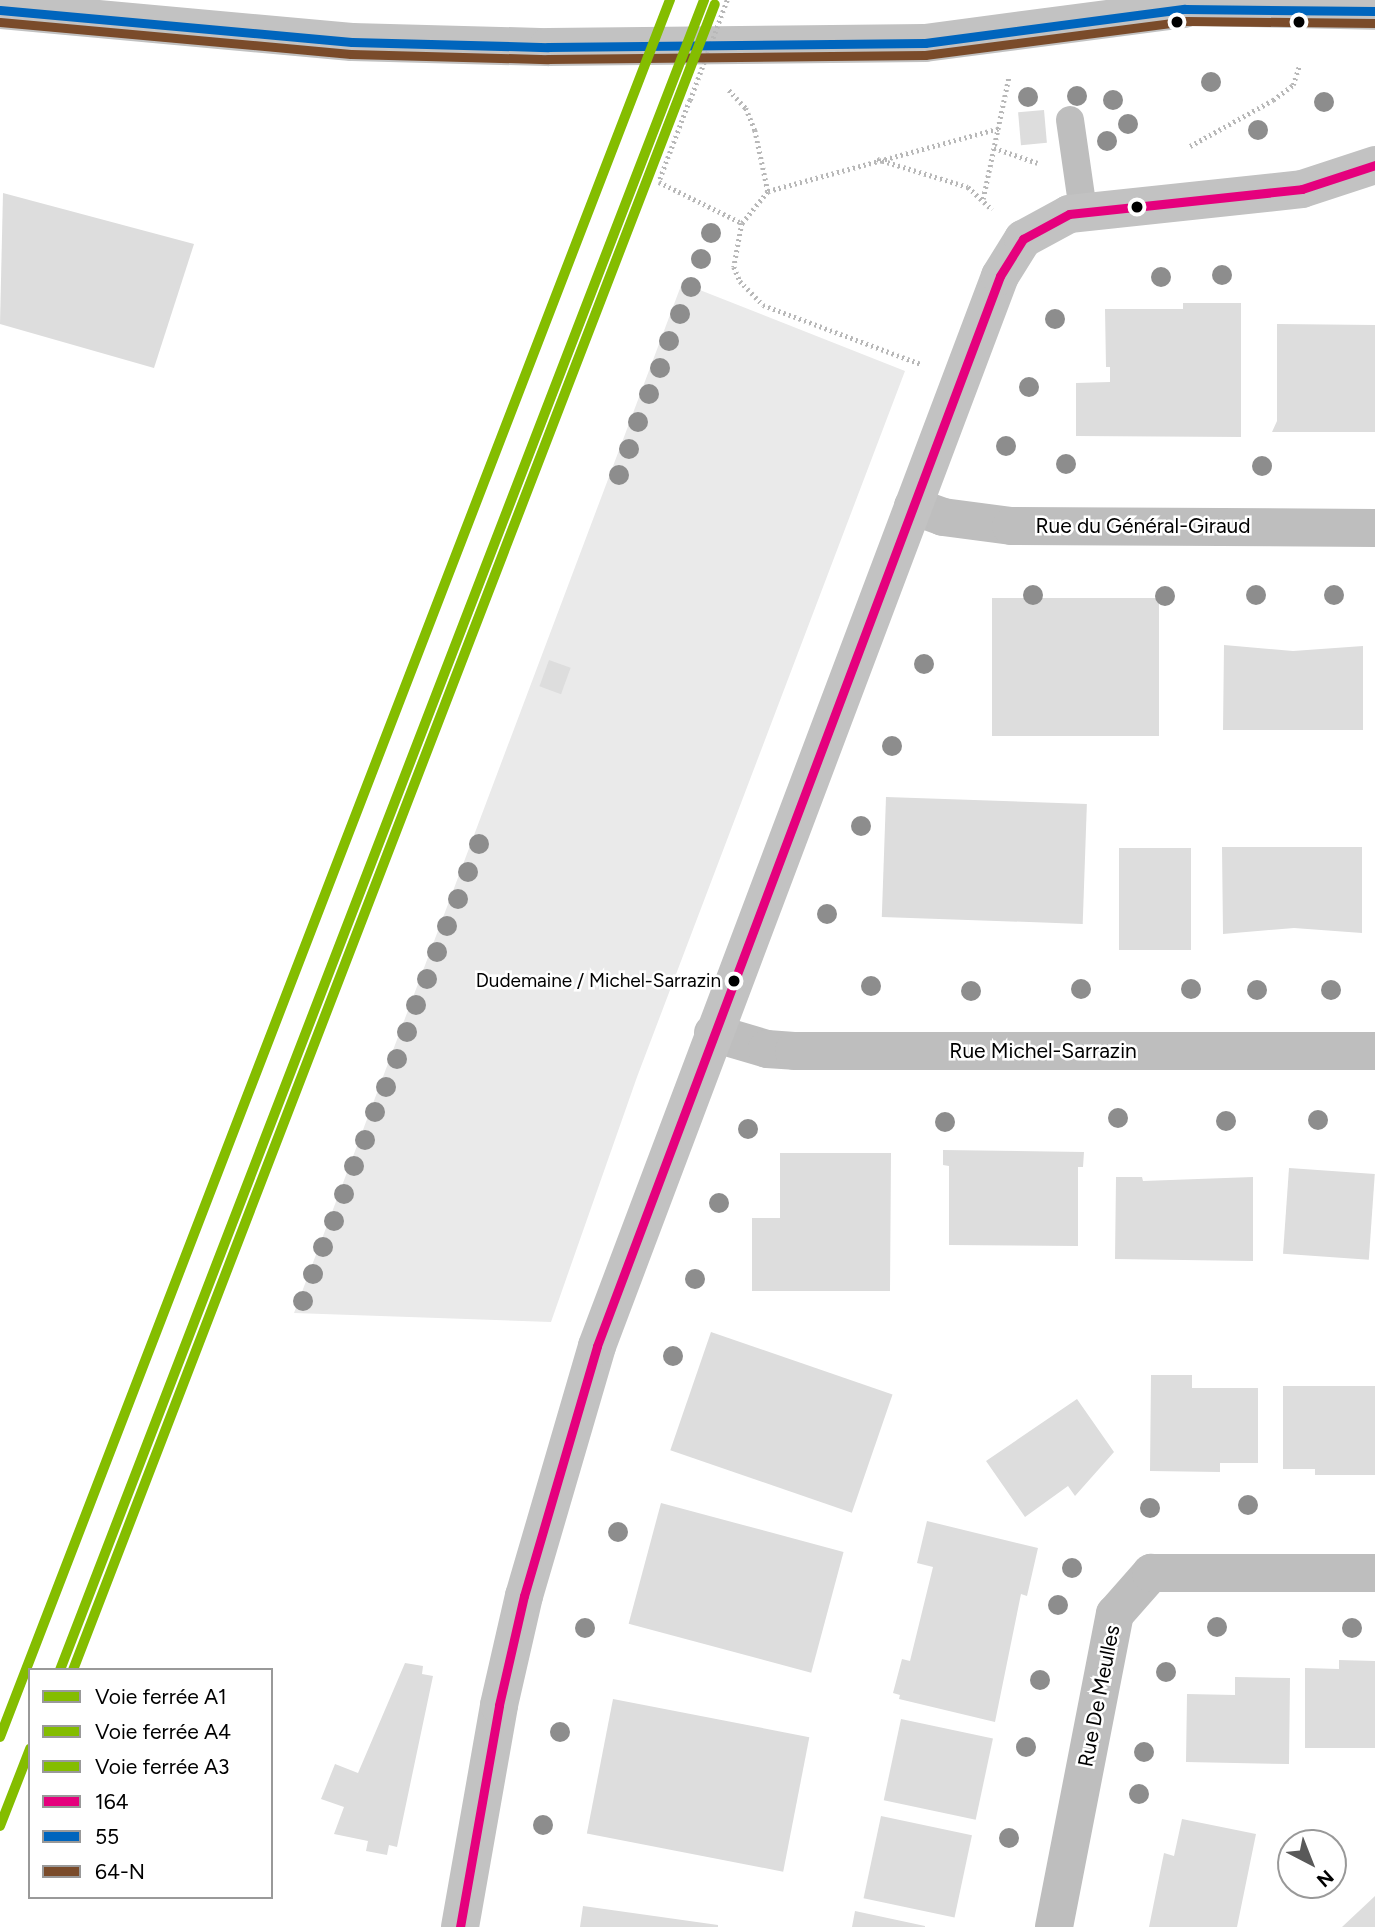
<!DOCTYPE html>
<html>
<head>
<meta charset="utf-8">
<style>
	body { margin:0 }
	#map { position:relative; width:1375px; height:1927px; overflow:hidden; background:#fff; font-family:Figtree,sans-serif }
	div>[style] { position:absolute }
	.green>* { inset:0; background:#eaeaea }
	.building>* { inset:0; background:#ddd; transform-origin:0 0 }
	.path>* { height:4.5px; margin-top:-2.25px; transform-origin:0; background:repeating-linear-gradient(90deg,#b8b8b8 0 2px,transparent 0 5.5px) }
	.lane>* { height:28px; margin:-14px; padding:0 14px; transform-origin:14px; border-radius:14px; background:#bebebe }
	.street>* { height:38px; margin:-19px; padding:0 19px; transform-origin:19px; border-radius:19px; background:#bebebe }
	.secondary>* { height:38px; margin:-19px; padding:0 19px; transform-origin:19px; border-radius:19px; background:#c2c2c2 }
	.path-bridge>* { height:4.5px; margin-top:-2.25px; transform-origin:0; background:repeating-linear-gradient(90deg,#b8b8b8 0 2px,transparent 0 5.5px) }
	.bus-1>* { height:9px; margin:-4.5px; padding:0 4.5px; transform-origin:4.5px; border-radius:4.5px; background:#e5007d }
	.bus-2>* { height:9px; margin:-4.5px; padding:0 4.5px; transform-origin:4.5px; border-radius:4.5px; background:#0065bd }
	.bus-3>* { height:9px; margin:-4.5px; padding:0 4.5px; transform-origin:4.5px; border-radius:4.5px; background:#7a4b2a }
	.rail-1>* { height:10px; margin:-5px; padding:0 5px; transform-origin:5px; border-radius:5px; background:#84bd00 }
	.rail-2>* { height:10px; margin:-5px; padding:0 5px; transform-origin:5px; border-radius:5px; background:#84bd00 }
	.rail-3>* { height:10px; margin:-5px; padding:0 5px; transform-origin:5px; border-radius:5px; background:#84bd00 }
	.trees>* { width:20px; height:20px; margin:-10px; border-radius:50%; background:#8d8d8d }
	.dots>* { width:19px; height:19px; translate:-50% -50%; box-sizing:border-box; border:4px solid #fff; border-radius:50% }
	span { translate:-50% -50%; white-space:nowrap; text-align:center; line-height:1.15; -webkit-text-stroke:5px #fff; paint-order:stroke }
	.bus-label { font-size:19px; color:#000 }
	.right { translate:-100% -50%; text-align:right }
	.street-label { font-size:21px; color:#000 }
	.legend { position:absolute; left:28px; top:1668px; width:245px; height:231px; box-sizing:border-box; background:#fff; border:2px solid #999; margin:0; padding:9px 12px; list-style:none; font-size:21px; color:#000 }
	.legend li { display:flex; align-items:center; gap:14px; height:35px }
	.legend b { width:35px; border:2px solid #999 }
	.north { position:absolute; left:1277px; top:1829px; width:70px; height:70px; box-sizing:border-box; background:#fff; border:2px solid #999; border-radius:50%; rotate:138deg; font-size:19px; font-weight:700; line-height:28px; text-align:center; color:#000 }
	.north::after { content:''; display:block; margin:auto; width:24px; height:32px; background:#595959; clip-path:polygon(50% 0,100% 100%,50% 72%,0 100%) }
</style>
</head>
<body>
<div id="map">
	<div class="green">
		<div style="clip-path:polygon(682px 283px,905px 371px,637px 1077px,551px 1322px,294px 1313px)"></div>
	</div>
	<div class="building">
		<div style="left:1044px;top:110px;width:33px;height:26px;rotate:85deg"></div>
		<div style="clip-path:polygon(3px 193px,194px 244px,154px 368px,0 324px)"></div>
		<div style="clip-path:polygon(1183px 303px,1241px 303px,1241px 437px,1076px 436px,1076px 383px,1110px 382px,1110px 367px,1106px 367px,1105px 309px,1183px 309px)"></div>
		<div style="clip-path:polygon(1277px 324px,1375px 325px,1375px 432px,1272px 432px,1277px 421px)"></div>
		<div style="left:992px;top:598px;width:167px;height:138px"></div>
		<div style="clip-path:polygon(1224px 645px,1293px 651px,1363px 646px,1363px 730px,1223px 730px)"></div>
		<div style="left:549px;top:660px;width:23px;height:28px;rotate:20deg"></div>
		<div style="left:886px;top:797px;width:201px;height:120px;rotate:2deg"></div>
		<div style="clip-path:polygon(1222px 847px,1362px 847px,1362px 933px,1294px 928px,1223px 934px)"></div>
		<div style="left:1119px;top:848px;width:72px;height:102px"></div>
		<div style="clip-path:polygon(943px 1150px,1084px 1152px,1083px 1167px,1078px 1167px,1078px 1246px,949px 1245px,949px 1166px,943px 1165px)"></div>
		<div style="clip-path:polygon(780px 1153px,891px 1153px,890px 1291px,752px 1291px,752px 1218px,780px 1218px)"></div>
		<div style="left:1289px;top:1168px;width:86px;height:86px;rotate:4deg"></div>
		<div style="clip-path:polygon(1116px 1177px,1142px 1177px,1143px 1181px,1253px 1177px,1253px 1261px,1115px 1259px)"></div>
		<div style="left:711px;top:1332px;width:192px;height:125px;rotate:19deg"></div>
		<div style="clip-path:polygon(1151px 1375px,1192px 1375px,1192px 1388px,1258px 1388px,1258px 1463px,1220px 1463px,1220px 1472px,1150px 1471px)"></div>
		<div style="clip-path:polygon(1283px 1386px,1375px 1386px,1375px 1475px,1315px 1475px,1315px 1469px,1283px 1469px)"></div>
		<div style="clip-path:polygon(1077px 1399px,1114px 1452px,1075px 1496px,1068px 1486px,1025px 1517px,986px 1461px)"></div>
		<div style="left:661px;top:1503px;width:189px;height:125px;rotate:15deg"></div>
		<div style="clip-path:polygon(927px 1521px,1038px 1548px,1027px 1596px,1021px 1594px,995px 1722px,899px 1699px,900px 1695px,893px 1693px,902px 1659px,910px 1661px,933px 1567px,917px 1563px)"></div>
		<div style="clip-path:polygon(1339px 1660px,1375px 1661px,1375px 1748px,1305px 1748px,1305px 1668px,1339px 1669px)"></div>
		<div style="clip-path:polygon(405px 1663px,423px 1666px,422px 1674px,433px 1676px,397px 1847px,389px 1845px,387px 1855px,366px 1851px,368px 1841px,334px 1834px,344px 1807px,321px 1799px,335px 1764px,358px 1773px)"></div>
		<div style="clip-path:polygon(1235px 1677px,1290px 1678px,1289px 1764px,1186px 1762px,1187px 1694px,1235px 1695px)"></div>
		<div style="left:613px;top:1699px;width:200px;height:137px;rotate:11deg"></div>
		<div style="left:901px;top:1719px;width:94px;height:83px;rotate:12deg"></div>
		<div style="left:881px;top:1816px;width:93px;height:84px;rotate:12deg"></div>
		<div style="clip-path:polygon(1182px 1819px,1256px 1834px,1237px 1927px,1149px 1927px,1164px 1853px,1174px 1856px)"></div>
		<div style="clip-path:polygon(1375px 1896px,1375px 1927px,1342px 1927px)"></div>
		<div style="clip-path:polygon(583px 1906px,718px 1925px,718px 1927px,580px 1927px)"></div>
		<div style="clip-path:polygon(855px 1911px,925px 1926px,925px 1927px,852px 1927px)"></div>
	</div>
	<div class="path">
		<div style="left:729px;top:90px;width:25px;rotate:47deg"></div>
		<div style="left:746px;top:108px;width:24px;rotate:68deg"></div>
		<div style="left:755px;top:130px;width:62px;rotate:78deg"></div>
		<div style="left:690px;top:100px;width:88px;rotate:110.7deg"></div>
		<div style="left:659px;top:182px;width:93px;rotate:26.3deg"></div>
		<div style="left:742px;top:223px;width:41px;rotate:-50.9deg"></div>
		<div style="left:768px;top:191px;width:240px;rotate:-15.2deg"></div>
		<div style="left:1190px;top:146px;width:95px;rotate:-29deg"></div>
		<div style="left:1273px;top:100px;width:25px;rotate:-37deg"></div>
		<div style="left:1293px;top:85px;width:20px;rotate:-72deg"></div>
		<div style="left:994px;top:148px;width:46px;rotate:18.8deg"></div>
		<div style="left:877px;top:159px;width:95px;rotate:17.1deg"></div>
		<div style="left:968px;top:187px;width:33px;rotate:43deg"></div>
		<div style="left:983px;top:199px;width:126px;rotate:-78.1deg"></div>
		<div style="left:742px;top:223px;width:45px;rotate:100.3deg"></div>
		<div style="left:734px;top:267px;width:15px;rotate:67deg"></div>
		<div style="left:740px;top:281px;width:33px;rotate:46deg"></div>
		<div style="left:763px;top:305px;width:169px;rotate:20.5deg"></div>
	</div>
	<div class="lane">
		<div style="left:1070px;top:120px;width:91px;rotate:81.8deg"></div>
	</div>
	<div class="street">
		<div style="left:913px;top:506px;width:32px;rotate:20deg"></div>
		<div style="left:943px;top:517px;width:69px;rotate:7.5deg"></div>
		<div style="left:1011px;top:526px;width:364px;rotate:0.3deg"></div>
		<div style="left:713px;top:1033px;width:56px;rotate:16.5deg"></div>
		<div style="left:767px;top:1049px;width:27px;rotate:4deg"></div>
		<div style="left:794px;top:1051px;width:581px"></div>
		<div style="left:1054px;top:1927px;width:319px;rotate:-79deg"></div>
		<div style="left:1115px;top:1614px;width:55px;rotate:-48.7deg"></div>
		<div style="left:1151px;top:1573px;width:224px"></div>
	</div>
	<div class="secondary">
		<div style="left:1161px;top:6px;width:214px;rotate:1.3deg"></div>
		<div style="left:0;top:10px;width:353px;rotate:5.2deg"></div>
		<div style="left:352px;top:42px;width:196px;rotate:1.5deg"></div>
		<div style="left:548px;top:47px;width:377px;rotate:-0.6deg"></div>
		<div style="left:925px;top:43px;width:262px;rotate:-7.5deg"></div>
		<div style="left:460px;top:1927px;width:225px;rotate:-80deg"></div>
		<div style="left:499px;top:1705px;width:112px;rotate:-77.1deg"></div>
		<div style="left:524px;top:1596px;width:260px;rotate:-73.7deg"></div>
		<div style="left:597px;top:1346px;width:1143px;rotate:-69.36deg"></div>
		<div style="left:1000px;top:276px;width:44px;rotate:-58.1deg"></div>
		<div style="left:1023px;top:239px;width:52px;rotate:-28.5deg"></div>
		<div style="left:1069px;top:214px;width:234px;rotate:-6.1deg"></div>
		<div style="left:1302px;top:189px;width:77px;rotate:-18.2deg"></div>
	</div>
	<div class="path-bridge">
		<div style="left:690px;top:100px;width:107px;rotate:-69.7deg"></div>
	</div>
	<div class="bus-1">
		<div style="left:460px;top:1927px;width:225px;rotate:-80deg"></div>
		<div style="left:499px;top:1705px;width:112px;rotate:-77.1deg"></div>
		<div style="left:524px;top:1596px;width:260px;rotate:-73.7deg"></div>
		<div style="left:597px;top:1346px;width:1143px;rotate:-69.36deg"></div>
		<div style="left:1000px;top:276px;width:44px;rotate:-58.1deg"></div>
		<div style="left:1023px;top:239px;width:52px;rotate:-28.5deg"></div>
		<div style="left:1069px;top:214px;width:234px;rotate:-6.1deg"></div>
		<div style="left:1302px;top:189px;width:77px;rotate:-18.2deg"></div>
	</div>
	<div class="bus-2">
		<div style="left:0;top:10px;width:353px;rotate:5.2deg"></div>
		<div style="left:352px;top:42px;width:196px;rotate:1.5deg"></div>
		<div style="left:548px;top:47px;width:377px;rotate:-0.6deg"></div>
		<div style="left:925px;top:43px;width:262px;rotate:-7.5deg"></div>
		<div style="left:1185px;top:9px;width:190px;rotate:0.6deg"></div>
	</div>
	<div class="bus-3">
		<div style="left:0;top:22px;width:352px;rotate:5.2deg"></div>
		<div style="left:351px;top:54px;width:197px;rotate:1.5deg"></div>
		<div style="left:548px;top:59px;width:377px;rotate:-0.6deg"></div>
		<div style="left:925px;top:55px;width:263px;rotate:-7.4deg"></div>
		<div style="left:1186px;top:21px;width:189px;rotate:0.6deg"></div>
	</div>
	<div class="rail-1">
		<div style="left:0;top:1737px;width:1862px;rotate:-68.91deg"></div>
	</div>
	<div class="rail-2">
		<div style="left:60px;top:1670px;width:1790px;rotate:-68.91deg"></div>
		<div style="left:0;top:1826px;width:83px;rotate:-68.7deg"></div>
	</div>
	<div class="rail-3">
		<div style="left:73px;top:1670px;width:1785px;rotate:-68.93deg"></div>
	</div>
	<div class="trees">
		<div style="left:1211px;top:82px"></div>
		<div style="left:1077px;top:96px"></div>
		<div style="left:1028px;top:97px"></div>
		<div style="left:1113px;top:100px"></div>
		<div style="left:1324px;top:102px"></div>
		<div style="left:1128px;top:124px"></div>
		<div style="left:1258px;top:130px"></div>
		<div style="left:1107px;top:141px"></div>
		<div style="left:711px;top:233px"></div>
		<div style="left:701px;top:259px"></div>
		<div style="left:1222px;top:275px"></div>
		<div style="left:1161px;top:277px"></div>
		<div style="left:691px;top:287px"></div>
		<div style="left:680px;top:314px"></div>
		<div style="left:1055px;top:319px"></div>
		<div style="left:669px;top:341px"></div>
		<div style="left:660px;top:368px"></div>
		<div style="left:1029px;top:387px"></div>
		<div style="left:649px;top:394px"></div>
		<div style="left:638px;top:422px"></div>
		<div style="left:1006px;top:446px"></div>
		<div style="left:629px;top:449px"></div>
		<div style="left:1066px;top:464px"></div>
		<div style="left:1262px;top:466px"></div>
		<div style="left:619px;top:475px"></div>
		<div style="left:1033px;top:595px"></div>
		<div style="left:1256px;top:595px"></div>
		<div style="left:1334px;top:595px"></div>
		<div style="left:1165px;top:596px"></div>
		<div style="left:924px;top:664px"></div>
		<div style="left:892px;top:746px"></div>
		<div style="left:861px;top:826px"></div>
		<div style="left:479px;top:844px"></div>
		<div style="left:468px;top:872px"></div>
		<div style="left:458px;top:899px"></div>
		<div style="left:827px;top:914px"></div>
		<div style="left:447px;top:926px"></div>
		<div style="left:437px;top:952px"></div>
		<div style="left:427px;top:979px"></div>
		<div style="left:871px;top:986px"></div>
		<div style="left:1081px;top:989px"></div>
		<div style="left:1191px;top:989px"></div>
		<div style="left:1257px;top:990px"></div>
		<div style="left:1331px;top:990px"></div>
		<div style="left:971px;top:991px"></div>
		<div style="left:416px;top:1005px"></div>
		<div style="left:407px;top:1032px"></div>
		<div style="left:397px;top:1059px"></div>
		<div style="left:386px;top:1087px"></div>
		<div style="left:375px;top:1112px"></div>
		<div style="left:1118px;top:1118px"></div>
		<div style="left:1318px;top:1120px"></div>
		<div style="left:1226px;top:1121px"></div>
		<div style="left:945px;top:1122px"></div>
		<div style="left:748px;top:1129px"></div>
		<div style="left:365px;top:1140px"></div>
		<div style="left:354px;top:1166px"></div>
		<div style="left:344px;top:1194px"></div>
		<div style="left:719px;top:1203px"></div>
		<div style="left:334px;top:1221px"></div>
		<div style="left:323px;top:1247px"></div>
		<div style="left:313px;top:1274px"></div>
		<div style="left:695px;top:1279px"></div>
		<div style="left:303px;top:1301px"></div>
		<div style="left:673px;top:1356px"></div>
		<div style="left:1248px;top:1505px"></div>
		<div style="left:1150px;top:1508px"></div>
		<div style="left:618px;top:1532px"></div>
		<div style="left:1072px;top:1568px"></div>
		<div style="left:1058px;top:1605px"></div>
		<div style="left:1217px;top:1627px"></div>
		<div style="left:585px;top:1628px"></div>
		<div style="left:1352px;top:1628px"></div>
		<div style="left:1166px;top:1672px"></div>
		<div style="left:1040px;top:1680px"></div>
		<div style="left:560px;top:1732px"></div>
		<div style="left:1026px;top:1747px"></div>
		<div style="left:1144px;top:1752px"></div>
		<div style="left:1139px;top:1794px"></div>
		<div style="left:543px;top:1825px"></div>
		<div style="left:1009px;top:1838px"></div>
	</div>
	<div class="dots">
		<div style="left:1177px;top:22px;background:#000"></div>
		<div style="left:1299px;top:22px;background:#000"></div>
		<div style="left:1137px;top:207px;background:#000"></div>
		<div style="left:734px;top:981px;background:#000"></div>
	</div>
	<div class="bus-label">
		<span class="right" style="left:721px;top:981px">Dudemaine / Michel-Sarrazin</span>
	</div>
	<div class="street-label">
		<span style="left:1143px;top:526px">Rue du Général-Giraud</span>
		<span style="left:1043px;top:1051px">Rue Michel-Sarrazin</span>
		<span style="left:1099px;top:1696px;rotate:-79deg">Rue De Meulles</span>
	</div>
	<ul class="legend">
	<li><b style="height:9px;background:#84bd00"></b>Voie ferrée A1</li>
	<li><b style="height:9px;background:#84bd00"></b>Voie ferrée A4</li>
	<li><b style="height:9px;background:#84bd00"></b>Voie ferrée A3</li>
	<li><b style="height:9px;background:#e5007d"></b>164</li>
	<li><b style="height:9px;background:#0065bd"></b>55</li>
	<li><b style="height:9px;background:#7a4b2a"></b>64-N</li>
	</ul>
	<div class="north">N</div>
</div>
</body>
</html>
